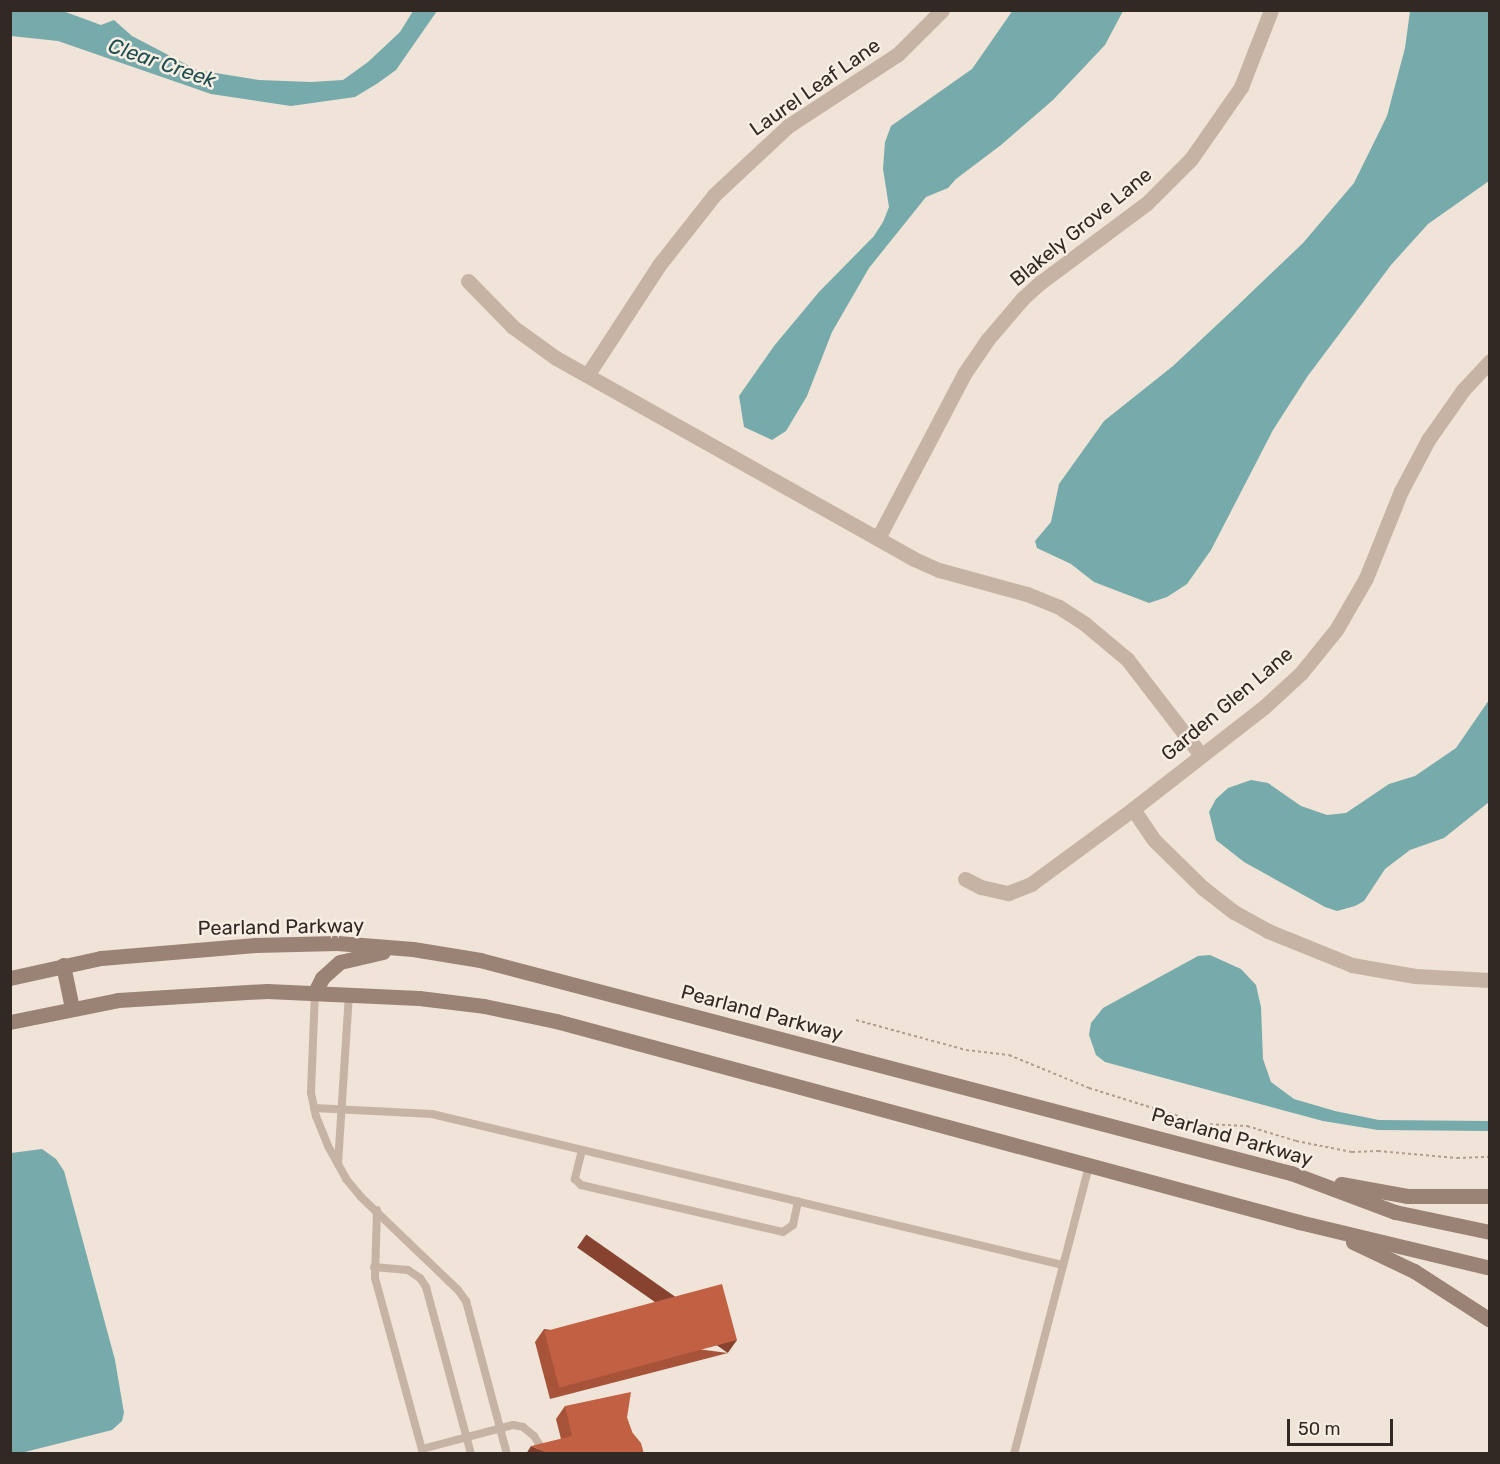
<!DOCTYPE html>
<html>
<head>
<meta charset="utf-8">
<style>
	body { margin:0 }
	#map { position:relative; width:1500px; height:1464px; overflow:hidden; background:#efe4d7; font-family:Rubik,sans-serif }
	div>[style] { position:absolute }
	.water>* { inset:0; background:#77aaab }
	.path>* { height:2px; margin-top:-1px; transform-origin:0; background:repeating-linear-gradient(90deg,#b29d8e 0 3px,transparent 0 6px) }
	.service>* { height:8px; margin:-4px; padding:0 4px; transform-origin:4px; border-radius:4px; background:#c7b3a4 }
	.minor>* { height:15px; margin:-7.5px; padding:0 7.5px; transform-origin:7.5px; border-radius:7.5px; background:#c7b3a4 }
	.secondary>* { height:15px; margin:-7.5px; padding:0 7.5px; transform-origin:7.5px; border-radius:7.5px; background:#9a8275 }
	.wall>* { inset:0; background:#a6533a }
	.shaded-wall>* { inset:0; background:#87432f; transform-origin:0 0 }
	.building>* { inset:0; background:#c16043; transform-origin:0 0 }
	span { translate:-50% -50%; white-space:nowrap; text-align:center; line-height:1.15; -webkit-text-stroke:5px #f8eee3; paint-order:stroke }
	.street-label { font-size:20px; color:#322925 }
	.water-label { font-size:21px; color:#1d4f51; font-style:italic }
	.frame { position:absolute; inset:0; border:12px solid #322925; pointer-events:none }
	.scale { position:absolute; left:1287px; top:1419px; width:106px; height:27px; box-sizing:border-box; border:3px solid #322925; border-top:0; padding-left:8px; font-size:18px; line-height:21px; white-space:nowrap; color:#322925; -webkit-text-stroke:4px #f8eee3; paint-order:stroke }
</style>
</head>
<body>
<div id="map">
	<div class="water">
		<div style="clip-path:polygon(11px 10px,63px 11px,101px 25px,114px 20px,132px 36px,197px 70px,259px 80px,311px 82px,343px 80px,368px 62px,400px 32px,413px 11px,437px 11px,396px 70px,378px 83px,355px 97px,291px 106px,211px 94px,58px 41px,11px 36px)"></div>
		<div style="clip-path:polygon(1013px 10px,1123px 11px,1105px 45px,1053px 100px,1001px 145px,956px 179px,948px 188px,926px 197px,869px 268px,832px 332px,807px 396px,786px 431px,772px 440px,744px 427px,739px 396px,774px 346px,819px 292px,874px 236px,883px 222px,889px 207px,883px 169px,885px 142px,891px 126px,972px 69px)"></div>
		<div style="clip-path:polygon(1410px 11px,1489px 11px,1489px 181px,1428px 224px,1391px 265px,1307px 377px,1273px 430px,1211px 550px,1187px 584px,1167px 597px,1149px 603px,1094px 582px,1071px 564px,1037px 548px,1035px 541px,1051px 522px,1059px 484px,1104px 421px,1173px 366px,1236px 307px,1303px 243px,1354px 183px,1387px 116px,1405px 48px)"></div>
		<div style="clip-path:polygon(1489px 700px,1489px 802px,1444px 838px,1410px 850px,1385px 869px,1364px 901px,1355px 906px,1337px 911px,1325px 907px,1244px 862px,1216px 840px,1209px 812px,1216px 799px,1228px 788px,1251px 780px,1268px 783px,1301px 806px,1327px 815px,1346px 813px,1389px 784px,1415px 776px,1456px 748px)"></div>
		<div style="clip-path:polygon(1210px 955px,1241px 969px,1256px 985px,1261px 1007px,1263px 1059px,1271px 1082px,1294px 1099px,1335px 1111px,1379px 1120px,1489px 1121px,1489px 1131px,1378px 1130px,1323px 1121px,1105px 1062px,1096px 1055px,1089px 1035px,1091px 1023px,1103px 1008px,1198px 956px)"></div>
		<div style="clip-path:polygon(42px 1149px,56px 1159px,64px 1171px,115px 1360px,124px 1413px,122px 1421px,112px 1430px,21px 1453px,11px 1453px,11px 1153px)"></div>
	</div>
	<div class="path">
		<div style="left:856px;top:1020px;width:114px;rotate:15.3deg"></div>
		<div style="left:966px;top:1050px;width:43px;rotate:6.6deg"></div>
		<div style="left:1009px;top:1055px;width:87px;rotate:22.4deg"></div>
		<div style="left:1089px;top:1088px;width:121px;rotate:17.4deg"></div>
		<div style="left:1204px;top:1124px;width:43px;rotate:2.7deg"></div>
		<div style="left:1247px;top:1126px;width:51px;rotate:17deg"></div>
		<div style="left:1296px;top:1141px;width:57px;rotate:11.1deg"></div>
		<div style="left:1352px;top:1152px;width:26px;rotate:-2deg"></div>
		<div style="left:1378px;top:1151px;width:79px;rotate:5.1deg"></div>
		<div style="left:1457px;top:1158px;width:33px;rotate:-2deg"></div>
	</div>
	<div class="service">
		<div style="left:315px;top:992px;width:101px;rotate:92.3deg"></div>
		<div style="left:311px;top:1093px;width:24px;rotate:78deg"></div>
		<div style="left:316px;top:1116px;width:32px;rotate:68deg"></div>
		<div style="left:328px;top:1146px;width:38px;rotate:61deg"></div>
		<div style="left:346px;top:1179px;width:23px;rotate:50deg"></div>
		<div style="left:361px;top:1197px;width:134px;rotate:43.8deg"></div>
		<div style="left:458px;top:1290px;width:14px;rotate:54deg"></div>
		<div style="left:466px;top:1301px;width:158px;rotate:75deg"></div>
		<div style="left:314px;top:1108px;width:118px;rotate:2.9deg"></div>
		<div style="left:432px;top:1114px;width:649px;rotate:13.46deg"></div>
		<div style="left:582px;top:1150px;width:30px;rotate:104deg"></div>
		<div style="left:575px;top:1179px;width:8px;rotate:45deg"></div>
		<div style="left:581px;top:1185px;width:207px;rotate:13.1deg"></div>
		<div style="left:783px;top:1232px;width:12px;rotate:-35deg"></div>
		<div style="left:793px;top:1225px;width:24px;rotate:-78deg"></div>
		<div style="left:338px;top:1164px;width:171px;rotate:-86.3deg"></div>
		<div style="left:377px;top:1210px;width:68px;rotate:91.7deg"></div>
		<div style="left:375px;top:1278px;width:182px;rotate:74.7deg"></div>
		<div style="left:374px;top:1267px;width:34px;rotate:5deg"></div>
		<div style="left:408px;top:1270px;width:14px;rotate:34deg"></div>
		<div style="left:420px;top:1278px;width:11px;rotate:56deg"></div>
		<div style="left:426px;top:1287px;width:173px;rotate:74.9deg"></div>
		<div style="left:422px;top:1449px;width:94px;rotate:-14.8deg"></div>
		<div style="left:513px;top:1425px;width:10px;rotate:11deg"></div>
		<div style="left:523px;top:1427px;width:14px;rotate:39deg"></div>
		<div style="left:534px;top:1436px;width:19px;rotate:58deg"></div>
		<div style="left:1014px;top:1454px;width:298px;rotate:-75.4deg"></div>
	</div>
	<div class="minor">
		<div style="left:468px;top:281px;width:64px;rotate:45.6deg"></div>
		<div style="left:513px;top:327px;width:53px;rotate:35.8deg"></div>
		<div style="left:556px;top:358px;width:411px;rotate:29.3deg"></div>
		<div style="left:914px;top:559px;width:27px;rotate:24deg"></div>
		<div style="left:939px;top:570px;width:91px;rotate:15.3deg"></div>
		<div style="left:1027px;top:594px;width:35px;rotate:22deg"></div>
		<div style="left:1059px;top:607px;width:31px;rotate:33deg"></div>
		<div style="left:1085px;top:624px;width:55px;rotate:39.8deg"></div>
		<div style="left:1127px;top:659px;width:121px;rotate:52.4deg"></div>
		<div style="left:588px;top:374px;width:130px;rotate:-56.9deg"></div>
		<div style="left:659px;top:265px;width:89px;rotate:-51.8deg"></div>
		<div style="left:714px;top:195px;width:101px;rotate:-43deg"></div>
		<div style="left:788px;top:126px;width:131px;rotate:-33.2deg"></div>
		<div style="left:898px;top:54px;width:62px;rotate:-45deg"></div>
		<div style="left:878px;top:538px;width:185px;rotate:-62.3deg"></div>
		<div style="left:964px;top:374px;width:42px;rotate:-55.6deg"></div>
		<div style="left:988px;top:339px;width:54px;rotate:-49.5deg"></div>
		<div style="left:1023px;top:298px;width:24px;rotate:-42deg"></div>
		<div style="left:1041px;top:282px;width:132px;rotate:-36.7deg"></div>
		<div style="left:1147px;top:203px;width:62px;rotate:-45deg"></div>
		<div style="left:1191px;top:159px;width:88px;rotate:-55.2deg"></div>
		<div style="left:1241px;top:87px;width:83px;rotate:-68.7deg"></div>
		<div style="left:1133px;top:809px;width:37px;rotate:56deg"></div>
		<div style="left:1154px;top:840px;width:69px;rotate:44.4deg"></div>
		<div style="left:1203px;top:888px;width:39px;rotate:38deg"></div>
		<div style="left:1234px;top:912px;width:39px;rotate:29deg"></div>
		<div style="left:1268px;top:931px;width:91px;rotate:22deg"></div>
		<div style="left:1352px;top:965px;width:64px;rotate:9.9deg"></div>
		<div style="left:1415px;top:976px;width:75px;rotate:3.1deg"></div>
		<div style="left:965px;top:879px;width:18px;rotate:27deg"></div>
		<div style="left:981px;top:887px;width:28px;rotate:13deg"></div>
		<div style="left:1008px;top:893px;width:25px;rotate:-21deg"></div>
		<div style="left:1031px;top:884px;width:127px;rotate:-36.3deg"></div>
		<div style="left:1133px;top:809px;width:166px;rotate:-37.9deg"></div>
		<div style="left:1264px;top:707px;width:50px;rotate:-42.6deg"></div>
		<div style="left:1301px;top:673px;width:55px;rotate:-50.9deg"></div>
		<div style="left:1336px;top:630px;width:60px;rotate:-60deg"></div>
		<div style="left:1366px;top:578px;width:94px;rotate:-68.1deg"></div>
		<div style="left:1401px;top:491px;width:58px;rotate:-62.1deg"></div>
		<div style="left:1428px;top:440px;width:61px;rotate:-55deg"></div>
		<div style="left:1463px;top:390px;width:40px;rotate:-47deg"></div>
	</div>
	<div class="secondary">
		<div style="left:63px;top:965px;width:44px;rotate:78.2deg"></div>
		<div style="left:10px;top:978px;width:93px;rotate:-12.4deg"></div>
		<div style="left:101px;top:958px;width:155px;rotate:-4.8deg"></div>
		<div style="left:255px;top:945px;width:82px;rotate:-1.4deg"></div>
		<div style="left:337px;top:943px;width:76px;rotate:4.5deg"></div>
		<div style="left:413px;top:949px;width:68px;rotate:9.3deg"></div>
		<div style="left:480px;top:960px;width:839px;rotate:14.72deg"></div>
		<div style="left:1291px;top:1173px;width:111px;rotate:20.6deg"></div>
		<div style="left:1395px;top:1212px;width:97px;rotate:11.9deg"></div>
		<div style="left:315px;top:992px;width:16px;rotate:-63deg"></div>
		<div style="left:322px;top:978px;width:24px;rotate:-42deg"></div>
		<div style="left:340px;top:962px;width:44px;rotate:-13.1deg"></div>
		<div style="left:10px;top:1022px;width:110px;rotate:-11.5deg"></div>
		<div style="left:118px;top:1000px;width:149px;rotate:-3.5deg"></div>
		<div style="left:267px;top:991px;width:152px;rotate:2.6deg"></div>
		<div style="left:419px;top:998px;width:65px;rotate:7deg"></div>
		<div style="left:484px;top:1006px;width:74px;rotate:11.8deg"></div>
		<div style="left:556px;top:1021px;width:770px;rotate:15.14deg"></div>
		<div style="left:1299px;top:1222px;width:196px;rotate:13.5deg"></div>
		<div style="left:1341px;top:1184px;width:67px;rotate:10.3deg"></div>
		<div style="left:1407px;top:1196px;width:83px"></div>
		<div style="left:1353px;top:1242px;width:68px;rotate:25.4deg"></div>
		<div style="left:1414px;top:1271px;width:90px;rotate:32.8deg"></div>
	</div>
	<div class="wall">
		<div style="clip-path:polygon(544px 1329px,728px 1353px,550px 1399px,535px 1342px)"></div>
		<div style="clip-path:polygon(565px 1406px,627px 1418px,632px 1432px,561px 1439px,556px 1419px)"></div>
	</div>
	<div class="shaded-wall">
		<div style="left:737px;top:1340px;width:16px;height:184px;rotate:125deg"></div>
		<div style="clip-path:polygon(531px 1446px,550px 1454px,526px 1454px)"></div>
	</div>
	<div class="building">
		<div style="left:722px;top:1284px;width:58px;height:184px;rotate:75deg"></div>
		<div style="clip-path:polygon(631px 1392px,627px 1418px,632px 1432px,641px 1443px,644px 1454px,550px 1454px,531px 1446px,572px 1436px,565px 1406px)"></div>
	</div>
	<div class="street-label">
		<span style="left:815px;top:87px;rotate:-35deg">Laurel Leaf Lane</span>
		<span style="left:1081px;top:227px;rotate:-39deg">Blakely Grove Lane</span>
		<span style="left:1227px;top:704px;rotate:-40deg">Garden Glen Lane</span>
		<span style="left:281px;top:927px;rotate:-1deg">Pearland Parkway</span>
		<span style="left:762px;top:1013px;rotate:15deg">Pearland Parkway</span>
		<span style="left:1232px;top:1137px;rotate:16deg">Pearland Parkway</span>
	</div>
	<div class="water-label">
		<span style="left:162px;top:63px;rotate:19deg">Clear Creek</span>
	</div>
	<div class="frame"></div>
	<div class="scale">50 m</div>
</div>
</body>
</html>
